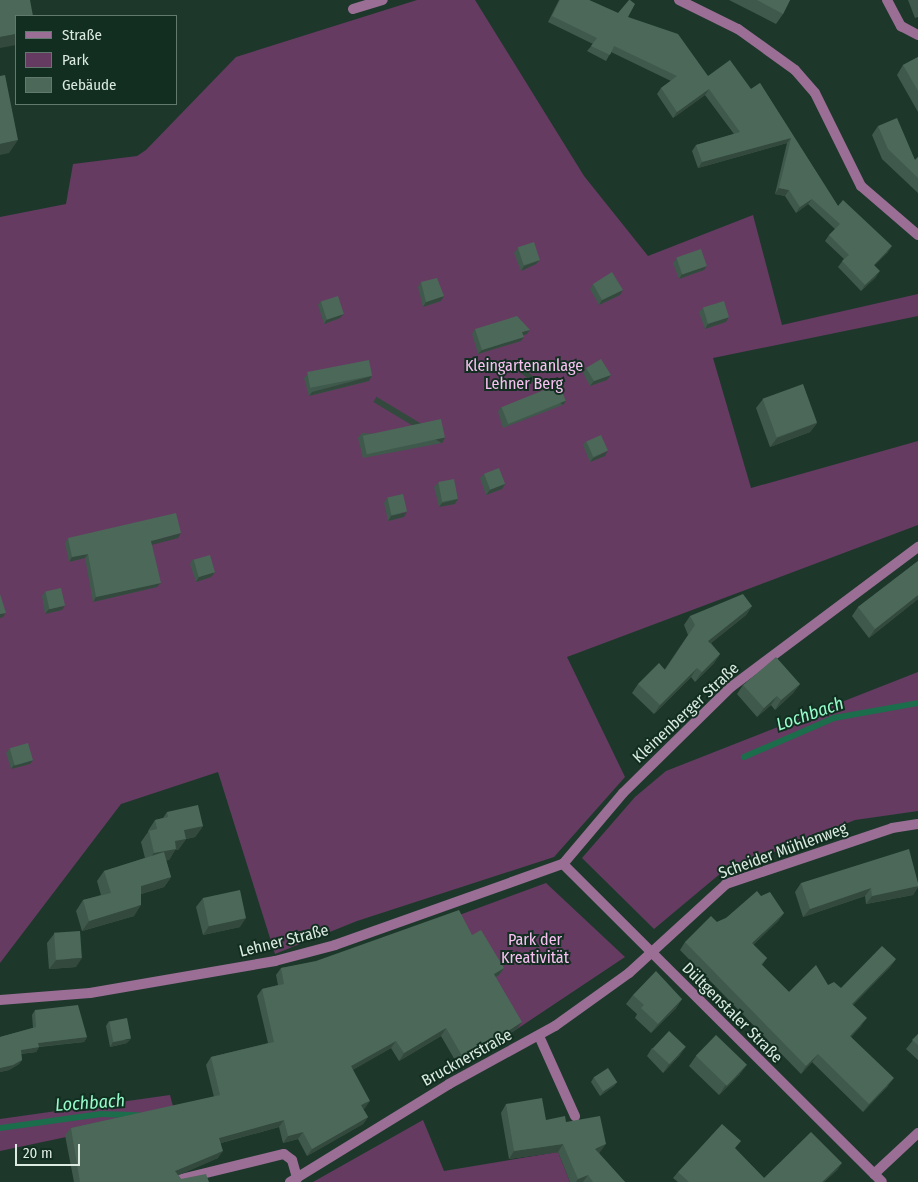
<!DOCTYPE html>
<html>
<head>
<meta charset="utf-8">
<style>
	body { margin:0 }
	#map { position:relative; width:918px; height:1182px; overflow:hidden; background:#1d382b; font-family:"Fira Sans Condensed",sans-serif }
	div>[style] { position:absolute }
	.green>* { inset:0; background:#663b61 }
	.stream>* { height:6px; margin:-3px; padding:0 3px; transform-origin:3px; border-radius:3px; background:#1c6d4c }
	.service>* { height:10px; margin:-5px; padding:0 5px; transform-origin:5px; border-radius:5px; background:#9b6e95 }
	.minor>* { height:10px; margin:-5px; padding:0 5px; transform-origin:5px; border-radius:5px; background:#9b6e95 }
	.wall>* { inset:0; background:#40594d }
	.shaded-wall>* { inset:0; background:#34493e; transform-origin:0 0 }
	.building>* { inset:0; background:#4b6859; transform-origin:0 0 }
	span { translate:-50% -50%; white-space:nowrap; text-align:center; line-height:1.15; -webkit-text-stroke:4px #122e21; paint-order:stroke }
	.park-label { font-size:16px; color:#f9c1f1 }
	.street-label { font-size:16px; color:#dbebe2 }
	.water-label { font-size:18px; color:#97fbca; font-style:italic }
	.legend { position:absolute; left:15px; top:15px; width:162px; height:90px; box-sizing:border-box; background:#122e21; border:1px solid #627a6e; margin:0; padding:6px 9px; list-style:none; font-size:15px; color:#dbebe2 }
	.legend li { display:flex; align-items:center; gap:10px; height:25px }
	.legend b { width:25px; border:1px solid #627a6e }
	.scale { position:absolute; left:15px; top:1144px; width:65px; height:22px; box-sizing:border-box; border:2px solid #dbebe2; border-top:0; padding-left:6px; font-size:15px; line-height:18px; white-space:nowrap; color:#dbebe2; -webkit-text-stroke:4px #122e21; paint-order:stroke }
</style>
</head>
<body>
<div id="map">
	<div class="green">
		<div style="clip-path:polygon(417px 0,475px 0,584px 176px,648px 256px,753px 215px,782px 325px,918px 294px,918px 316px,713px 358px,751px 488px,918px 441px,918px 525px,567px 657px,625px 777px,554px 857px,357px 921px,275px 954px,218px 772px,121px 804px,0 963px,0 217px,66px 204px,73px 164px,137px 156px,146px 150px,236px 57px)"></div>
		<div style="clip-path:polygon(918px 672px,918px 811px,855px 820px,721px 873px,654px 929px,582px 858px,635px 797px,666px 771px)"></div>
		<div style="clip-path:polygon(546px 883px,625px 957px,517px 1029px,454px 917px)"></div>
		<div style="clip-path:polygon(170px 1095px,175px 1114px,0 1151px,0 1119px)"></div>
		<div style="clip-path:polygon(423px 1120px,444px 1171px,558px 1152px,570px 1182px,313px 1182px)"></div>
	</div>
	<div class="stream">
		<div style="left:744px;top:757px;width:98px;rotate:-23.4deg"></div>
		<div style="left:834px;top:718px;width:85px;rotate:-10.1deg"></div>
		<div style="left:0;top:1128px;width:102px;rotate:-7.9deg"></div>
		<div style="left:101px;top:1114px;width:37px;rotate:2deg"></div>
	</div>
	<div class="service">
		<div style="left:887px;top:0;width:30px;rotate:62deg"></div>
		<div style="left:901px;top:26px;width:19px;rotate:28deg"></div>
		<div style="left:353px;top:9px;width:31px;rotate:-17deg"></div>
		<div style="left:539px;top:1036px;width:88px;rotate:65.8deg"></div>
		<div style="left:177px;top:1180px;width:110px;rotate:-13.7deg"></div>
		<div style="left:284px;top:1154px;width:10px;rotate:37deg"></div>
		<div style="left:292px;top:1160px;width:19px;rotate:74deg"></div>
	</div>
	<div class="minor">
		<div style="left:679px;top:0;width:66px;rotate:26.2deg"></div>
		<div style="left:738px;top:29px;width:70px;rotate:35.7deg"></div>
		<div style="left:795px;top:70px;width:30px;rotate:49deg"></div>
		<div style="left:815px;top:93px;width:104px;rotate:63.7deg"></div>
		<div style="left:861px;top:186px;width:75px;rotate:40.7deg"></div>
		<div style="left:563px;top:864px;width:93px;rotate:-49.8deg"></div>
		<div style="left:623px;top:793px;width:151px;rotate:-44.5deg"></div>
		<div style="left:731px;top:687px;width:234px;rotate:-36.8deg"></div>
		<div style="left:563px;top:864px;width:450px;rotate:44.9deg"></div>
		<div style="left:0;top:1000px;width:90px;rotate:-4.4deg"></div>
		<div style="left:90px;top:993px;width:188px;rotate:-9.8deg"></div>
		<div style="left:275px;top:961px;width:62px;rotate:-14.9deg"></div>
		<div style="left:335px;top:945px;width:242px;rotate:-19.6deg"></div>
		<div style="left:874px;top:1174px;width:60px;rotate:-43deg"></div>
		<div style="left:290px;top:1182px;width:187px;rotate:-31.6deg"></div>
		<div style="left:449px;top:1084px;width:121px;rotate:-28.7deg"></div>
		<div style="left:555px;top:1026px;width:91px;rotate:-35.6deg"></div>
		<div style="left:629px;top:973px;width:132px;rotate:-42.5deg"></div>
		<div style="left:726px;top:884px;width:175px;rotate:-18.6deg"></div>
		<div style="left:892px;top:828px;width:26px;rotate:-9deg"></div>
	</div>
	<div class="wall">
		<div style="clip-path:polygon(559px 0,589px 0,618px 13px,628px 17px,708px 76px,751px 89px,760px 83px,838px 206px,888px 252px,874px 265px,876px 277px,861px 291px,838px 267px,844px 259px,825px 241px,829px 235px,835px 229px,808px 204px,796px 213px,785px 196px,775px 194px,787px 143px,698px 168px,692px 151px,696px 145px,734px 134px,705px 95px,673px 118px,657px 94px,661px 88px,671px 81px,611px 52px,606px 61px,587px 51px,593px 44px,548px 22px)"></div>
		<div style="clip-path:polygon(729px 0,790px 0,783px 14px,776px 24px)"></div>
		<div style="clip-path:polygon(908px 0,918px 0,918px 17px,915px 18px)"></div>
		<div style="clip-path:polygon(918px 57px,918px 112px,897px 75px,903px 65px)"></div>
		<div style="clip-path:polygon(878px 126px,915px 160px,918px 157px,918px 193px,882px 159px,872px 135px)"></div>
		<div style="clip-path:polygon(518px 248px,540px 260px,536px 264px,521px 271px,514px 253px)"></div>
		<div style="clip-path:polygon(677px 258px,704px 270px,679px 279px,673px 263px)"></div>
		<div style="clip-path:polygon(421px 282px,444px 296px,441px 301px,423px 307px,418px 287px)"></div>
		<div style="clip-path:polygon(593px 284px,620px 295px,599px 305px,590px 289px)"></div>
		<div style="clip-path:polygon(321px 301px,340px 318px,324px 324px,318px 305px)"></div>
		<div style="clip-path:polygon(703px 308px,726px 322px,705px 329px,699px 312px)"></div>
		<div style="clip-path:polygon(475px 329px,527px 334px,524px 335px,521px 341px,478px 354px,472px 334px)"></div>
		<div style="clip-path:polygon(586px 368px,611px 375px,607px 380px,590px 386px,583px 373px)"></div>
		<div style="clip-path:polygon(308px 374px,372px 376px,369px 381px,309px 396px,304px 378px)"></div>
		<div style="clip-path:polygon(763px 399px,817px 423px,810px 432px,770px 447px,756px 408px)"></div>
		<div style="clip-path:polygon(566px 401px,563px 405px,503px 428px,498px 412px,501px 407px)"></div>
		<div style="clip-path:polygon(362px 433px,445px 438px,442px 443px,363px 458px,358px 438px)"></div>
		<div style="clip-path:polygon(586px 441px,605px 456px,590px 462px,583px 445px)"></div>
		<div style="clip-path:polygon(484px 474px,505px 484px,502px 489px,486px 495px,480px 478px)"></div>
		<div style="clip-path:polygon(438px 483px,458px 499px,455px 504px,439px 507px,434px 487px)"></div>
		<div style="clip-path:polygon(387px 498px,404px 517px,388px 521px,384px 503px)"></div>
		<div style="clip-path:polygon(68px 538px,178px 538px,152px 544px,157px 587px,93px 602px,85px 558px,69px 562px,65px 543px)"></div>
		<div style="clip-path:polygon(193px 559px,215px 572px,211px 577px,196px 582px,190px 564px)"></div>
		<div style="clip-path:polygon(918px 561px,918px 599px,869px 638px,852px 616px,858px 607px)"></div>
		<div style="clip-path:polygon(45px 592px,62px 610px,45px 614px,42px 596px)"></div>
		<div style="clip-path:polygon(752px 606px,746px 615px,711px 643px,720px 654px,714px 663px,695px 682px,691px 677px,654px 714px,632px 693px,638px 684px,665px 669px,688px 635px,684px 625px,690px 616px)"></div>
		<div style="clip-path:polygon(800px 684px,793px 693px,775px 710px,771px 705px,757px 717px,737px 694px,743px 685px)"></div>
		<div style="clip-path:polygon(10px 748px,33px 760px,30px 764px,11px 769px,6px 753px)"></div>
		<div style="clip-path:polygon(167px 812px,203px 826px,195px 837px,186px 839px,178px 850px,175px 850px,169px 860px,166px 860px,171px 877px,164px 887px,141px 894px,134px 916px,82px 931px,76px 911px,83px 900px,101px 895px,97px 881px,104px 871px,145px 858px,141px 842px,148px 832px,148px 831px,155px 820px,163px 818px)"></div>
		<div style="clip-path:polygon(801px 883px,918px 886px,918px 887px,913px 895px,866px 904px,865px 896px,803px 917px,795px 892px)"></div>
		<div style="clip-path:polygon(761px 896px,784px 913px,778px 921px,753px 945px,767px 958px,762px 965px,789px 992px,828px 985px,841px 988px,896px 959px,890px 967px,853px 1005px,861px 1026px,851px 1037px,888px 1086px,863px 1112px,812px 1062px,801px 1074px,680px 950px,685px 942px,717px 922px,726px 918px)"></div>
		<div style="clip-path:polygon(203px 898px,240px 927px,203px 935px,196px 907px)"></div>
		<div style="clip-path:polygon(54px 934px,76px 967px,49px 969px,47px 943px)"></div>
		<div style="clip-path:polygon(472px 935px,504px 968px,499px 975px,496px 977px,517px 1029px,459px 1067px,441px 1036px,399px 1061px,391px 1048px,352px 1070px,365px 1108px,363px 1109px,368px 1117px,363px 1124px,307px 1156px,298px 1139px,283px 1143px,279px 1127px,221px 1143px,218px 1158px,178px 1175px,181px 1179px,209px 1182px,74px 1182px,65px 1135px,71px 1128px,214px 1097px,206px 1065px,211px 1057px,268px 1043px,257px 996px,262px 989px,278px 985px,276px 975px,281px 968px)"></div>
		<div style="clip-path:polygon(633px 995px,682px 999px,676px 1008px,651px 1033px,635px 1018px,637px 1014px,626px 1004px)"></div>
		<div style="clip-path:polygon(35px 1010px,87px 1037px,84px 1042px,39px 1047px,36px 1052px,21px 1054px,22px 1060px,19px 1064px,9px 1070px,0 1072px,0 1037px,33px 1028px,32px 1015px)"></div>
		<div style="clip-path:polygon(109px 1021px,127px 1043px,110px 1047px,106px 1026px)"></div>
		<div style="clip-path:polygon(918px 1034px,918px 1060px,906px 1049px)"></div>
		<div style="clip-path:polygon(652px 1048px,680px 1055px,663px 1073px,647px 1056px)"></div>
		<div style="clip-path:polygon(696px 1056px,740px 1074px,719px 1095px,689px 1066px)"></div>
		<div style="clip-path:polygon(594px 1077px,617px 1082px,614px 1086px,600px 1096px,591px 1082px)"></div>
		<div style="clip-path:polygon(506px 1104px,546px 1120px,566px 1122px,600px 1152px,599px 1153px,625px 1182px,570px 1182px,558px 1152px,509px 1159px,501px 1113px)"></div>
		<div style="clip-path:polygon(735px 1149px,764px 1178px,838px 1169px,824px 1182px,678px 1182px,673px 1178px,678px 1172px)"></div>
	</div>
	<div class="shaded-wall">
		<div style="clip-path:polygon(16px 34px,16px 45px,0 48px,0 37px)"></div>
		<div style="clip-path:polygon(709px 89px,705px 95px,673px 118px,677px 112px)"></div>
		<div style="clip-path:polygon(791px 138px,787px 143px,698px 168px,702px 162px)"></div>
		<div style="clip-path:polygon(18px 140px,9px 153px,0 155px,0 144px)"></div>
		<div style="clip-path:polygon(779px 188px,789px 190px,785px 196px,775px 194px)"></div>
		<div style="clip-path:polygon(812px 199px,808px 204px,796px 213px,800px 207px)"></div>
		<div style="clip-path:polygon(892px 246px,888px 252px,870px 270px,874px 265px)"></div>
		<div style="clip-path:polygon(540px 260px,536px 264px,521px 271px,524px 266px)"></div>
		<div style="clip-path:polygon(707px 266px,704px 270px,679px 279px,682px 274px)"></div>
		<div style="clip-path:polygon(880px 271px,876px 277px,861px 291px,865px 285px)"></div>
		<div style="clip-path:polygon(623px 290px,620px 295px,599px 305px,602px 300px)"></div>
		<div style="clip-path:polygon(444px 296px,441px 301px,423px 307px,426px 302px)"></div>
		<div style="clip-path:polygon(344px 314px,340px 318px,324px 324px,327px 319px)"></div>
		<div style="clip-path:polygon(729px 317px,726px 322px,705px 329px,708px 324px)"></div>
		<div style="clip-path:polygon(530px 330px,527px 334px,519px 337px,522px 332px)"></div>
		<div style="clip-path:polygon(524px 337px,521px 341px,478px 354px,482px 350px)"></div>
		<div style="clip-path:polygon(611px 375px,607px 380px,590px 386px,594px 381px)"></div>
		<div style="clip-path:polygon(372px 376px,369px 381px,309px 396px,312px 392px)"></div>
		<div style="left:566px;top:401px;width:5px;height:64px;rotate:127deg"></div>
		<div style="clip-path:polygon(817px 423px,810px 432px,770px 447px,777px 438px)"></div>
		<div style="left:445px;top:438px;width:6px;height:80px;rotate:121deg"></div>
		<div style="clip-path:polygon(608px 451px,605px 456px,590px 462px,593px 458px)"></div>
		<div style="clip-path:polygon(505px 484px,502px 489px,486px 495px,490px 490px)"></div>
		<div style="clip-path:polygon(458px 499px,455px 504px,439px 507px,442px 503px)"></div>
		<div style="clip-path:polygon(407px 512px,404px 517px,388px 521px,391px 516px)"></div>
		<div style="clip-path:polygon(181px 533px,178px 538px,148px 546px,151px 541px)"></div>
		<div style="clip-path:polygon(88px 554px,85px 558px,69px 562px,72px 557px)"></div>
		<div style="clip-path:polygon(215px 572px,211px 577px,196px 582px,199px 577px)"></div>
		<div style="clip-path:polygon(161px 583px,157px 587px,93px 602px,96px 597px)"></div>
		<div style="clip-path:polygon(918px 595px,918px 599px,869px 638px,875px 629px)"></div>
		<div style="clip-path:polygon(65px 606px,62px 610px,45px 614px,49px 609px)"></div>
		<div style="clip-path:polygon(752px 606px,746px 615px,702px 650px,708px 641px)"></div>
		<div style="clip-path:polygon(6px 613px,3px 617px,0 618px,0 614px)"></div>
		<div style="clip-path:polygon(720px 654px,714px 663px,695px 682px,702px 672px)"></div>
		<div style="clip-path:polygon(697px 668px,691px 677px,654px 714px,660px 705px)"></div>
		<div style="clip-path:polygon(800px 684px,793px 693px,775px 710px,781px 700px)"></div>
		<div style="clip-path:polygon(777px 696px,771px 705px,757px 717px,764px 708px)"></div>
		<div style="clip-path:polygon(33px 760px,30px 764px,11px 769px,14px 765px)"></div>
		<div style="clip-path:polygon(203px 826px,195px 837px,186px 839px,178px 850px,175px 850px,169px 860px,146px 864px,154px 853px,184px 830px)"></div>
		<div style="clip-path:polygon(171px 877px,164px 887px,134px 896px,141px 886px)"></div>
		<div style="clip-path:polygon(918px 886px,913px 895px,866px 904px,872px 896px)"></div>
		<div style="clip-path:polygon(871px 888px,865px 896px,803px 917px,810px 909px)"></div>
		<div style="clip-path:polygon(141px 905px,134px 916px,82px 931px,89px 921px)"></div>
		<div style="clip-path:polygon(784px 913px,778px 921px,747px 951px,752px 943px)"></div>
		<div style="clip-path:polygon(246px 918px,240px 927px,203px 935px,209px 926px)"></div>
		<div style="clip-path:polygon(82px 958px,76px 967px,49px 969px,56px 960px)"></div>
		<div style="clip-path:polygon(896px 959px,890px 967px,846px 1012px,852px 1004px)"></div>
		<div style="clip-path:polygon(504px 968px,499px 975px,489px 981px,494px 974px)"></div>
		<div style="clip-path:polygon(682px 999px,676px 1008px,651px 1033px,658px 1024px)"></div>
		<div style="clip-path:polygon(867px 1018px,861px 1026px,844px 1044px,850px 1036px)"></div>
		<div style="clip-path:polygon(522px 1022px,517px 1029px,459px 1067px,464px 1059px)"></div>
		<div style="clip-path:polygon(446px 1028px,441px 1036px,399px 1061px,404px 1053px)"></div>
		<div style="clip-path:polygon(87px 1037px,84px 1042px,35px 1047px,38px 1043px)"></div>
		<div style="clip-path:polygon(131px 1039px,127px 1043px,110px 1047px,113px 1042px)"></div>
		<div style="clip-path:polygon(396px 1041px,391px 1048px,346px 1074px,351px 1066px)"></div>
		<div style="clip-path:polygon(39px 1047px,36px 1052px,17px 1054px,21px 1050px)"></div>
		<div style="clip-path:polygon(686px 1047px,680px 1055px,663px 1073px,669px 1064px)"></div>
		<div style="clip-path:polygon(818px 1054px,812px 1062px,801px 1074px,806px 1066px)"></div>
		<div style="clip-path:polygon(22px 1060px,19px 1064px,9px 1070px,0 1072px,0 1068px)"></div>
		<div style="clip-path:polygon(747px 1065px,740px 1074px,719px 1095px,725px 1086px)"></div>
		<div style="clip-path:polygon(894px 1078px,888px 1086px,863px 1112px,869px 1104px)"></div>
		<div style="clip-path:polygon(617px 1082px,614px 1086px,600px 1096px,604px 1091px)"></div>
		<div style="clip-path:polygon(370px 1101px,365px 1108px,356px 1112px,361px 1105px)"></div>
		<div style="clip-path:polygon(368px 1117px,363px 1124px,307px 1156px,312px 1149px)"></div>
		<div style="clip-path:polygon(284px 1120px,279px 1127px,214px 1145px,219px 1138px)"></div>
		<div style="clip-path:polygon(303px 1132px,298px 1139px,283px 1143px,288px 1136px)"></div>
		<div style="clip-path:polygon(563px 1144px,558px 1152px,509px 1159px,514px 1151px)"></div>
		<div style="clip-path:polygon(606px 1144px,600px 1152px,590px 1157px,595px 1149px)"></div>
		<div style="clip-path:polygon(223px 1151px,218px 1158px,170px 1179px,175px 1171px)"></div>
		<div style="clip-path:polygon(842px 1163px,838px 1169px,824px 1182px,822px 1182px)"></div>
		<div style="clip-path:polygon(588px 1175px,583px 1182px,576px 1182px,578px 1179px)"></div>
	</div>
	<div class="building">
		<div style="clip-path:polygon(0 0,30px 0,33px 16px,16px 16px,16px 34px,0 37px)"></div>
		<div style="clip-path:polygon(560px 0,589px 0,618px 13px,629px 0,630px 0,635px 4px,628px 17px,678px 34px,708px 76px,730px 60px,751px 89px,760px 83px,838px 206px,843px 200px,892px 246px,874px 265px,880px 271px,865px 285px,842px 261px,849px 255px,829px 235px,840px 224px,812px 199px,800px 207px,789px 190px,779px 188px,791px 138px,702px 162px,696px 145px,740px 132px,709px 89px,677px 112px,661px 88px,677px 76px,614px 46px,610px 55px,591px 46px,597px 38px,552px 16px)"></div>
		<div style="clip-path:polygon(757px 0,790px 0,783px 14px)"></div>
		<div style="clip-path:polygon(918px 57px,918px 91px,903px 65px)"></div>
		<div style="clip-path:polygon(5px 75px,18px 140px,0 144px,0 76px)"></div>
		<div style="clip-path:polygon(897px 118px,915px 160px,918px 157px,918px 178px,888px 149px,878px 126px)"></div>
		<div style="left:534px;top:242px;width:19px;height:17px;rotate:72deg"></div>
		<div style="left:701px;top:249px;width:18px;height:26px;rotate:71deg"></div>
		<div style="clip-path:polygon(612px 272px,623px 290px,602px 300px,593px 284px)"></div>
		<div style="clip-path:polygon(437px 278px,444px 296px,426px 302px,421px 282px)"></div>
		<div style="left:338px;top:296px;width:19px;height:18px;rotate:72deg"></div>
		<div style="left:724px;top:301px;width:17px;height:22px;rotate:73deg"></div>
		<div style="clip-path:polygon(517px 316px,530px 330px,522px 332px,524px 337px,482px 350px,475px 329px)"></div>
		<div style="clip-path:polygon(601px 359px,611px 375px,594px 381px,586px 368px)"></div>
		<div style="left:369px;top:360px;width:16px;height:63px;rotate:79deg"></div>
		<div style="left:559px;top:384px;width:18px;height:62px;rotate:68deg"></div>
		<div style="left:803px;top:384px;width:41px;height:43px;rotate:70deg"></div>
		<div style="left:441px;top:419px;width:19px;height:80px;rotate:78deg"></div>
		<div style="left:601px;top:435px;width:17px;height:16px;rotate:66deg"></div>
		<div style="left:499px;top:468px;width:17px;height:16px;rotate:69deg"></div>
		<div style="left:454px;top:479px;width:20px;height:16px;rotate:79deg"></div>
		<div style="left:403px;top:494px;width:18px;height:16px;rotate:77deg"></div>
		<div style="clip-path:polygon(176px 513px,181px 533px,151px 541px,161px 583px,96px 597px,88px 554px,72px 557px,68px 538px)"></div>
		<div style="left:210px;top:555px;width:18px;height:17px;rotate:74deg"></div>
		<div style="clip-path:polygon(918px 561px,918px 595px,875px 629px,858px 607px)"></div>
		<div style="left:61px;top:588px;width:18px;height:16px;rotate:77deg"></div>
		<div style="clip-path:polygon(0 594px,6px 613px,0 614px)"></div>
		<div style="clip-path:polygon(743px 594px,752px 606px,708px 641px,720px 654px,702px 672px,697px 668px,660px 705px,638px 684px,659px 663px,665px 670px,695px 625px,690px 616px)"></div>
		<div style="clip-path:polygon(776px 657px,800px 684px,781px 700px,777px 696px,764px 708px,743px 685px)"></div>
		<div style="left:28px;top:743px;width:18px;height:19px;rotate:74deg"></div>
		<div style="clip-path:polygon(198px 805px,203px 826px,184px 830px,186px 839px,175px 841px,176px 849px,154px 853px,149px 831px,157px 829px,155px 820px,168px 817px,167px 812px)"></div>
		<div style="clip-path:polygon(909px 849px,918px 883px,918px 886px,872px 896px,871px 888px,810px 909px,801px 883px)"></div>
		<div style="clip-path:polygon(164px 852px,171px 877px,141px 886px,141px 905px,89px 921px,83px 900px,111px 893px,104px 871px)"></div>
		<div style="left:240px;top:890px;width:29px;height:38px;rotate:78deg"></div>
		<div style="clip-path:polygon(757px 891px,761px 896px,770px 892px,784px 913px,752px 943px,767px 958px,761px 964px,789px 992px,816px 965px,828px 985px,834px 982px,841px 988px,882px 946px,896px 959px,852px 1004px,867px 1018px,850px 1036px,894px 1078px,869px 1104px,818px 1054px,806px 1066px,685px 942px,711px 916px,717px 922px,726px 918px)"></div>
		<div style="clip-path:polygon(459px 910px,472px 935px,481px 930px,504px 968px,494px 974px,522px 1022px,464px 1059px,446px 1028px,404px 1053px,396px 1041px,351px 1066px,370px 1101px,361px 1105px,368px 1117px,312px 1149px,303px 1132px,288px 1136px,284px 1120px,219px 1138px,223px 1151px,175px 1171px,181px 1179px,206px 1174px,209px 1182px,80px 1182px,71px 1128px,220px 1095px,211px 1057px,274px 1042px,262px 989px,284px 984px,281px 968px,316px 961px)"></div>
		<div style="left:80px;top:931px;width:27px;height:26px;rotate:86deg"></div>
		<div style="clip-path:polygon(656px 971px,682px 999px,658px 1024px,641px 1008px,644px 1005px,633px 995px)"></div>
		<div style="clip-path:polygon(78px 1005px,87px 1037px,38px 1043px,39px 1047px,21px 1050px,22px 1060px,13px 1065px,0 1068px,0 1037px,36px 1027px,35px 1010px)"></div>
		<div style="left:127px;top:1018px;width:21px;height:18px;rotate:79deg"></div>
		<div style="left:669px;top:1031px;width:23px;height:24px;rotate:43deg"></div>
		<div style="clip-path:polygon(918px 1034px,918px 1045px,912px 1040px)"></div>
		<div style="left:716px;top:1035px;width:43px;height:29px;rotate:44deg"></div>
		<div style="left:608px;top:1068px;width:17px;height:17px;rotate:57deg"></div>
		<div style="clip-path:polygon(542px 1098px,546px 1120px,565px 1116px,566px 1122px,600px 1116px,606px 1144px,595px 1149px,625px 1182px,593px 1182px,588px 1175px,578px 1179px,563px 1144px,514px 1151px,506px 1104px)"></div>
		<div style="clip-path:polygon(722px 1124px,741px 1141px,735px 1148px,764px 1178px,811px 1132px,842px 1163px,822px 1182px,689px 1182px,678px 1172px)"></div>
	</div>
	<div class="park-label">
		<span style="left:524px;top:375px">Kleingartenanlage<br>Lehner Berg</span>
		<span style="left:535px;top:949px">Park der<br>Kreativität</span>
	</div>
	<div class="street-label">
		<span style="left:686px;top:713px;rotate:-43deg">Kleinenberger Straße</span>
		<span style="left:783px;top:851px;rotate:-20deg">Scheider Mühlenweg</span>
		<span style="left:284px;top:941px;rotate:-14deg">Lehner Straße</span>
		<span style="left:732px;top:1013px;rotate:45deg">Dültgenstaler Straße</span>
		<span style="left:467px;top:1058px;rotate:-29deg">Brucknerstraße</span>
	</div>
	<div class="water-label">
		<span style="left:810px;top:714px;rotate:-19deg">Lochbach</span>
		<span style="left:90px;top:1103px;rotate:-4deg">Lochbach</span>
	</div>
	<ul class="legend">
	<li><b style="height:6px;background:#9b6e95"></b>Straße</li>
	<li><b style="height:14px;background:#663b61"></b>Park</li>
	<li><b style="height:14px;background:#4b6859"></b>Gebäude</li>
	</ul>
	<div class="scale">20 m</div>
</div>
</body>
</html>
